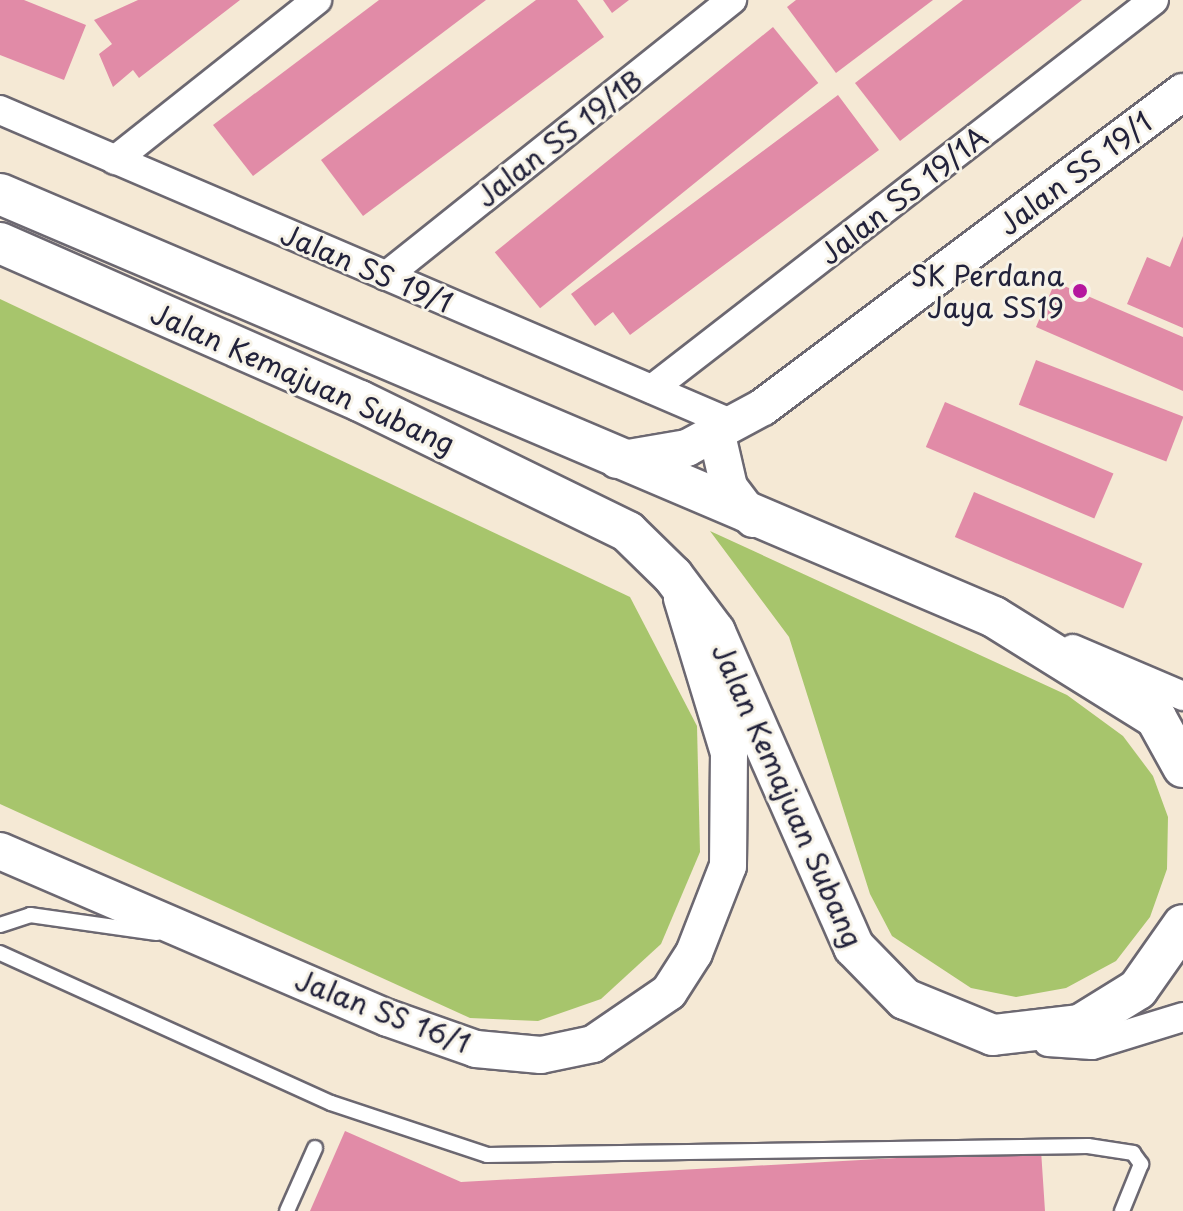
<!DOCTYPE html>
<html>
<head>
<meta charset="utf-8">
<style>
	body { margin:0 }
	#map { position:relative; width:1183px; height:1211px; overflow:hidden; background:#f5e9d5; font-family:"Playpen Sans",sans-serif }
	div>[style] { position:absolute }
	.green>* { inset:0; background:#a7c56c }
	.building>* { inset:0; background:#e18ba7; transform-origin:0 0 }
	.roads { filter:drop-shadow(2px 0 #6c6871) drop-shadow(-2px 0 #6c6871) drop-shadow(0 2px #6c6871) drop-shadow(0 -2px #6c6871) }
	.service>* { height:14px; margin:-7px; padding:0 7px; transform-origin:7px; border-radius:7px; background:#fff }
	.minor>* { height:28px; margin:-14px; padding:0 14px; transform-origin:14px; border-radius:14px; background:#fff }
	.tertiary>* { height:36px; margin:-18px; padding:0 18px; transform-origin:18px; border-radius:18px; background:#fff }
	.secondary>* { height:40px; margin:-20px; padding:0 20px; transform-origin:20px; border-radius:20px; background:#fff }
	.dots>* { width:22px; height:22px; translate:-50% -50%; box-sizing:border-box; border:4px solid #f7f3e8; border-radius:50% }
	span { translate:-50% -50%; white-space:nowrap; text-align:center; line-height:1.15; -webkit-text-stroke:6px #f7f3e8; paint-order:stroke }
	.street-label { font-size:28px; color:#22223b }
	.poi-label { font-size:28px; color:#22223b }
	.right { translate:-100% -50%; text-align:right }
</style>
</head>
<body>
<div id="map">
	<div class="green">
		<div style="clip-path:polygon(0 299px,630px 597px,697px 726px,700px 852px,661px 944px,601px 999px,538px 1021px,470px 1018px,0 804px)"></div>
		<div style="clip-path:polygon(710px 531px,1067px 695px,1123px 736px,1153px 776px,1168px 817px,1167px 869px,1150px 917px,1116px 961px,1066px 988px,1016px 997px,971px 988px,892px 936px,870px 894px,789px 637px)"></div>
	</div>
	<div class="building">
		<div style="clip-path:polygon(0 0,24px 0,86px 25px,64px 80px,0 55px)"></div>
		<div style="clip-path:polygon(138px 0,240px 0,139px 78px,133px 70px,113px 87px,99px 54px,112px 44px,94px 20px)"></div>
		<div style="clip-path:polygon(379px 0,486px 0,253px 176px,213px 125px)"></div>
		<div style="clip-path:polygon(536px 0,577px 0,604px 37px,363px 216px,321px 160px)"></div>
		<div style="clip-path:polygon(603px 0,629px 0,612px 13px)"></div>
		<div style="clip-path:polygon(796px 0,933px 0,836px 73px,787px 7px)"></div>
		<div style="clip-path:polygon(963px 0,1082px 0,900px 141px,855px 83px)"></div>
		<div style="left:773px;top:27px;width:72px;height:358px;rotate:51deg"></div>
		<div style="clip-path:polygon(838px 95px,879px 150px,630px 335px,613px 312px,595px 326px,571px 294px)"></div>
		<div style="clip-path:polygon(1183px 236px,1183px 328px,1127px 304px,1147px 257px,1170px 267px)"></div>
		<div style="clip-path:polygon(1055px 282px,1183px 337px,1183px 391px,1036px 327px)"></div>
		<div style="left:1036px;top:360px;width:158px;height:48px;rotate:21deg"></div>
		<div style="left:945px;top:402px;width:183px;height:49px;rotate:23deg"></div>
		<div style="left:974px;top:492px;width:183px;height:49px;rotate:23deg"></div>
		<div style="clip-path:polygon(345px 1131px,461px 1182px,1041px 1150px,1045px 1211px,310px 1211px)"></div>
	</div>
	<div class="roads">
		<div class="service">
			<div style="left:0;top:925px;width:32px;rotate:-18deg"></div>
			<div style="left:30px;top:915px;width:128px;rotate:8.1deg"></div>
			<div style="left:0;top:953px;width:363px;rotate:24.4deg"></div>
			<div style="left:331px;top:1103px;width:164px;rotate:18.4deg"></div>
			<div style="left:487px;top:1155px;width:601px;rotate:-0.86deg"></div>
			<div style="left:1088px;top:1146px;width:46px;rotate:8.8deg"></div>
			<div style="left:1133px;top:1153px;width:14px;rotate:54deg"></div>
			<div style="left:1141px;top:1164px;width:51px;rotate:112deg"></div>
			<div style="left:287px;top:1211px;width:69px;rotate:-66deg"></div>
		</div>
		<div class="minor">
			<div style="left:0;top:110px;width:800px;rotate:23.2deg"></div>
			<div style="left:115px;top:160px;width:258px;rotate:-38.4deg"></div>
			<div style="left:386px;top:276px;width:443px;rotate:-38.6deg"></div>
			<div style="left:652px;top:389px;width:635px;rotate:-37.77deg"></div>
			<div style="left:1073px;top:649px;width:120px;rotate:23.1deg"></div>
			<div style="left:1048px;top:1042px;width:44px;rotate:3.9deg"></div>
			<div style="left:1092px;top:1045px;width:95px;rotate:-17.1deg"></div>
		</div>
		<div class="tertiary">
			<div style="left:717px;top:435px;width:53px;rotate:77deg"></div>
			<div style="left:729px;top:487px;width:40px;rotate:53deg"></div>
			<div style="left:617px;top:460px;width:71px;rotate:-9.7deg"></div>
			<div style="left:687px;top:448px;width:86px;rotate:-28.3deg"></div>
			<div style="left:763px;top:407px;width:525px;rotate:-36.87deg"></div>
			<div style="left:0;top:851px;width:422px;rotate:23.3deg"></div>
			<div style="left:388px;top:1018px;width:93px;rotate:19.4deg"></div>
			<div style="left:476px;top:1049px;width:65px;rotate:5.3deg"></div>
			<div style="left:541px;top:1055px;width:53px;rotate:-11.9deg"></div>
			<div style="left:593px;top:1044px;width:92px;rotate:-34.4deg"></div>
			<div style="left:669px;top:992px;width:46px;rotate:-57.3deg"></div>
			<div style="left:694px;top:953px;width:93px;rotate:-68.7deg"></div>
			<div style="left:728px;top:866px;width:113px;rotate:-89.5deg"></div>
			<div style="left:729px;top:753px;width:162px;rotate:-106.9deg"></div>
		</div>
		<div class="secondary">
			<div style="left:0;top:194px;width:1080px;rotate:23.05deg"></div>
			<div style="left:994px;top:617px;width:191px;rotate:31.9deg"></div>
			<div style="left:1156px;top:718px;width:56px;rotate:61.1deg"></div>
			<div style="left:0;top:243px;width:393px;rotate:23.7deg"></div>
			<div style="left:360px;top:401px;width:298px;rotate:26deg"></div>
			<div style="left:628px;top:532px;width:63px;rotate:44.4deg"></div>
			<div style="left:673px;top:576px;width:70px;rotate:53.1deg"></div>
			<div style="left:715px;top:632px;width:344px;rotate:66.2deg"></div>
			<div style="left:854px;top:947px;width:73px;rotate:45.6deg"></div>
			<div style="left:905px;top:999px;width:95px;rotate:22.2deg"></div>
			<div style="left:993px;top:1035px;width:88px;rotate:-6.6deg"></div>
			<div style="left:1080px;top:1025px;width:68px;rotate:-31.8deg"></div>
			<div style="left:1138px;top:989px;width:78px;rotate:-54.9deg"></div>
		</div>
	</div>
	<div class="dots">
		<div style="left:1080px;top:291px;background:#b5179e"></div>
	</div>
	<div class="street-label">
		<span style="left:559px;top:138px;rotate:-38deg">Jalan SS 19/1B</span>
		<span style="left:1075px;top:173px;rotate:-37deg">Jalan SS 19/1</span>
		<span style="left:903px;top:195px;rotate:-38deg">Jalan SS 19/1A</span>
		<span style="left:367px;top:268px;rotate:23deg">Jalan SS 19/1</span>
		<span style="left:303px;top:378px;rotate:24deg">Jalan Kemajuan Subang</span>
		<span style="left:788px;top:795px;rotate:66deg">Jalan Kemajuan Subang</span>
		<span style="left:383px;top:1011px;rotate:21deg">Jalan SS 16/1</span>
	</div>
	<div class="poi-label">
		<span class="right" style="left:1064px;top:291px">SK Perdana<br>Jaya SS19</span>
	</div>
</div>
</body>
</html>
